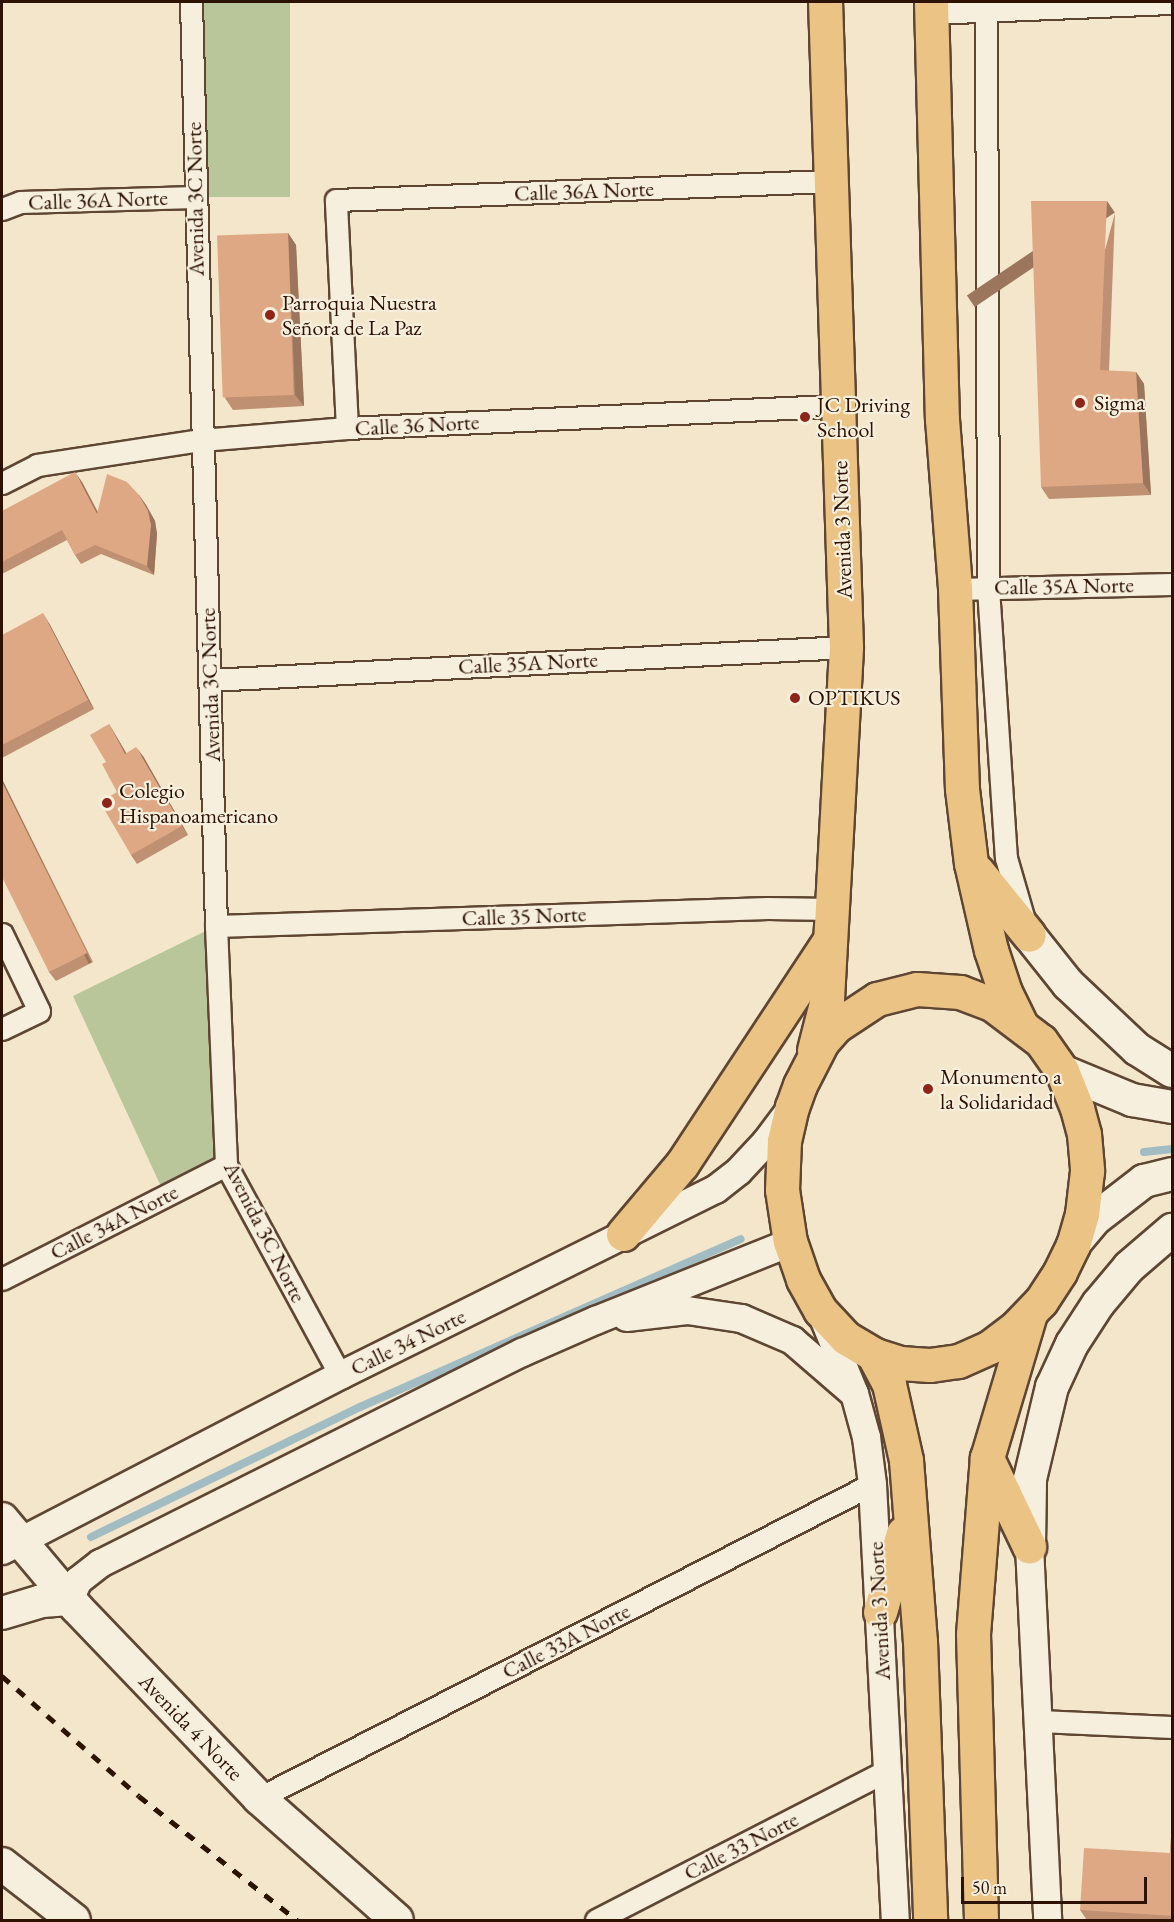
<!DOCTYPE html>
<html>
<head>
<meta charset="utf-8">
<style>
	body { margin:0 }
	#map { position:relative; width:1174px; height:1922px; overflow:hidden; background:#f3e6ca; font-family:"EB Garamond",serif }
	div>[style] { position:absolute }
	.green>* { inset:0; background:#b8c69a; transform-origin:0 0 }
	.stream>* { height:8px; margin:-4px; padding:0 4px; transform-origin:4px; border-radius:4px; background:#a1bcc2 }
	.roads { filter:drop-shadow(2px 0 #5e4633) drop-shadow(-2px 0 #5e4633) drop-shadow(0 2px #5e4633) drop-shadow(0 -2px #5e4633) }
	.minor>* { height:21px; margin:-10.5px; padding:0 10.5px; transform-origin:10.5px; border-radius:10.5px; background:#f7efdd }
	.tertiary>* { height:27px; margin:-13.5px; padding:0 13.5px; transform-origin:13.5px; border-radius:13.5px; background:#f7efdd }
	.secondary>* { height:32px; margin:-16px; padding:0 16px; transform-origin:16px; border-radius:16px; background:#f7efdd }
	.primary>* { height:33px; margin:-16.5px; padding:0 16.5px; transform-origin:16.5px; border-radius:16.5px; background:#eac385 }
	.rail>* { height:4.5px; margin-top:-2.25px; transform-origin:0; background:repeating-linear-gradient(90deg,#2d1101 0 10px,transparent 0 20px) }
	.wall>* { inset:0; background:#bf9072 }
	.shaded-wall>* { inset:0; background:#9b765c; transform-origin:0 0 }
	.building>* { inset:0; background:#dea884; transform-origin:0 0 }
	.dots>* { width:16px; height:16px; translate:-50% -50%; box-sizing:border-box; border:3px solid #f7efdd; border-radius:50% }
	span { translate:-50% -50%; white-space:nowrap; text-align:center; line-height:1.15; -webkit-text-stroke:4.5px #f7efdd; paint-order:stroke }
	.street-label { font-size:22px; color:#2d1101 }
	.poi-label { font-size:22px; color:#2d1101 }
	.left { translate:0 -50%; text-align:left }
	.frame { position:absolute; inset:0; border:3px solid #2d1101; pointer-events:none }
	.scale { position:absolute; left:961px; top:1877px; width:186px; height:27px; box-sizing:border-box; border:3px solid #2d1101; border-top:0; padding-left:8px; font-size:18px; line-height:21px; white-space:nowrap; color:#2d1101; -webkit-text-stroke:4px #f7efdd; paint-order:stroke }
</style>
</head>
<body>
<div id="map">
	<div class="green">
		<div style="left:191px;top:2px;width:99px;height:195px"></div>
		<div style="clip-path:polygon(216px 926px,226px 1165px,165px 1195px,73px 996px)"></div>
	</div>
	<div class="stream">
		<div style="left:1144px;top:1152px;width:28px;rotate:-6deg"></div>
		<div style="left:91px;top:1537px;width:299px;rotate:-25.8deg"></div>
		<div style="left:360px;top:1407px;width:416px;rotate:-23.8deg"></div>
	</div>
	<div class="roads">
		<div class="minor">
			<div style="left:191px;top:2px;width:924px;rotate:88.45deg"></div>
			<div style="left:216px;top:926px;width:239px;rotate:87.6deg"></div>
			<div style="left:226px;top:1165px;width:239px;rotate:61.5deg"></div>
			<div style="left:986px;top:2px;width:586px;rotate:89.8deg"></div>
			<div style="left:988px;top:588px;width:271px;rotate:86.2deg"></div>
			<div style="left:1006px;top:858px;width:65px;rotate:73.8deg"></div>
			<div style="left:931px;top:13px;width:241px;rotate:-2.4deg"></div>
			<div style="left:2px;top:209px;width:19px;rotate:-21deg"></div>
			<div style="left:20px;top:202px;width:175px;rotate:-1.6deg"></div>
			<div style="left:347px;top:428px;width:228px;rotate:-92.8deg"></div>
			<div style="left:336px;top:200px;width:495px;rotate:-2.2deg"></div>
			<div style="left:2px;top:483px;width:39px;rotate:-27deg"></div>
			<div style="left:37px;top:465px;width:166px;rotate:-8.7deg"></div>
			<div style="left:201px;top:440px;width:146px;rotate:-4.7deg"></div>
			<div style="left:347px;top:428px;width:492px;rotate:-2.6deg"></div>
			<div style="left:955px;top:589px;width:217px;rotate:-1.3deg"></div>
			<div style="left:210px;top:680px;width:637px;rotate:-2.97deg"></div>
			<div style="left:216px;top:926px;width:552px;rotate:-1.87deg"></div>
			<div style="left:768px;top:908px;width:64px;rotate:0.9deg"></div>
			<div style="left:2px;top:934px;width:85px;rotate:64.3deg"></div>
			<div style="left:39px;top:1011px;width:41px;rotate:154.1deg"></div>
			<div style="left:2px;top:1279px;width:251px;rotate:-27deg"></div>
			<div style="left:1039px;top:1721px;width:133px;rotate:2.6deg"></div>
			<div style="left:259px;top:1798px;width:689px;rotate:-27.12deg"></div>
			<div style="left:596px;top:1920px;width:326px;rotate:-27.2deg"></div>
		</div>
		<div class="tertiary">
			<div style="left:626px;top:1317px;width:61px;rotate:-6.5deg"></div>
			<div style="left:687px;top:1310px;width:55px;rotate:8.4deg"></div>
			<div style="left:741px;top:1318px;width:56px;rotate:23.3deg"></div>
			<div style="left:792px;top:1340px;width:78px;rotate:40.8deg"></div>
			<div style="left:824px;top:1320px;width:79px;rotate:67.7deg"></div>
			<div style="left:854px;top:1393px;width:46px;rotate:74.7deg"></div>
			<div style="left:866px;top:1437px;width:47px;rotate:82.7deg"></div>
			<div style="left:872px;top:1484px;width:437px;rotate:87deg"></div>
			<div style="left:1029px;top:1546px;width:374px;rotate:87.2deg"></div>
			<div style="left:2px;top:1550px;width:381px;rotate:-27.4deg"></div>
			<div style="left:340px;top:1375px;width:419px;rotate:-26.4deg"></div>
			<div style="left:715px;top:1189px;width:29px;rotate:-38deg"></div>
			<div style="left:738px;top:1171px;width:40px;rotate:-47deg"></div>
			<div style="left:765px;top:1142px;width:40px;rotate:-53deg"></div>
			<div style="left:69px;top:1599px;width:21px;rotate:-65deg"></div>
			<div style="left:78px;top:1580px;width:28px;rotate:-38deg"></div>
			<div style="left:100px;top:1563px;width:472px;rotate:-26.6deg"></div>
			<div style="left:522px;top:1352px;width:80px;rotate:-23.7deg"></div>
			<div style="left:595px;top:1320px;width:210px;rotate:-21.8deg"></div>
		</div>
		<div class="secondary">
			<div style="left:1029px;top:935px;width:63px;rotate:51.5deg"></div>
			<div style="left:1068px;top:984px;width:95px;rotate:43.3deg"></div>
			<div style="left:1137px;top:1049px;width:41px;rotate:32.2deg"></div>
			<div style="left:1062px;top:1071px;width:76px;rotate:22.5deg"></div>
			<div style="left:1132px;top:1100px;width:41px;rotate:9.9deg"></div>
			<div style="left:1073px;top:1245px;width:35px;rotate:-50deg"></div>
			<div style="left:1096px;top:1218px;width:61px;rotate:-37.6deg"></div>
			<div style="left:1144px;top:1181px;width:29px;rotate:-14deg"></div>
			<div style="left:2px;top:1519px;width:115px;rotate:49.9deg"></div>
			<div style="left:76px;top:1607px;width:265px;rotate:46.2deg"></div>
			<div style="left:259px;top:1798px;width:184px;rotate:41.5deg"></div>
			<div style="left:1029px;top:1546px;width:67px;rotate:-89.1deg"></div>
			<div style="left:1030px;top:1479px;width:95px;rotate:-76.6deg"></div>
			<div style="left:1052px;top:1387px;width:47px;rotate:-65.1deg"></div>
			<div style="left:1072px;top:1344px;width:48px;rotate:-57deg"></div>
			<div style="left:1098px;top:1304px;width:48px;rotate:-50deg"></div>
			<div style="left:1129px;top:1267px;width:57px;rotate:-40.7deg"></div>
			<div style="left:2px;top:1613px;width:42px;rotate:-16.7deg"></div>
			<div style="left:42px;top:1601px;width:27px;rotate:-4deg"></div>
			<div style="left:2px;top:1864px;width:91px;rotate:37.9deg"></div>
		</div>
		<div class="primary">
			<div style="left:931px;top:2px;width:417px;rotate:88.5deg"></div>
			<div style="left:942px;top:419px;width:170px;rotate:85.6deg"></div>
			<div style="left:955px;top:589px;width:200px;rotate:88deg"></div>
			<div style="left:962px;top:789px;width:75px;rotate:83.1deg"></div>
			<div style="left:971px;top:863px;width:89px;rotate:77.1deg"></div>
			<div style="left:991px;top:950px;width:44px;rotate:71.6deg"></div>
			<div style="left:1005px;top:992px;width:34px;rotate:64deg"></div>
			<div style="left:977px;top:871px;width:82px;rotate:50.9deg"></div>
			<div style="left:917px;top:989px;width:43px;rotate:4deg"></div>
			<div style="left:960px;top:992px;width:34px;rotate:21deg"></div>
			<div style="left:992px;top:1004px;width:61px;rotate:37.1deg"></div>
			<div style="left:1041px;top:1041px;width:37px;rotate:55deg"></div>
			<div style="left:1062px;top:1071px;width:40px;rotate:68deg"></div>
			<div style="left:1077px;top:1108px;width:27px;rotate:75deg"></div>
			<div style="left:1084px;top:1134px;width:37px;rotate:85deg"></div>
			<div style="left:1087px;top:1171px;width:43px;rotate:96.6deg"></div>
			<div style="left:1082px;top:1214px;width:32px;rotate:106deg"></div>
			<div style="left:1073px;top:1245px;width:30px;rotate:116deg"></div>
			<div style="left:1060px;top:1272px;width:35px;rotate:123deg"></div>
			<div style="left:1041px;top:1301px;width:37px;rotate:134deg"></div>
			<div style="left:1015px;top:1328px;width:31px;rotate:143deg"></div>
			<div style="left:990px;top:1347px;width:35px;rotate:156deg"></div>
			<div style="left:958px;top:1361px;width:29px;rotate:172deg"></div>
			<div style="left:929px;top:1365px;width:29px;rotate:-176deg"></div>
			<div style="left:900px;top:1363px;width:28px;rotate:-162deg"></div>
			<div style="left:873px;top:1354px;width:31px;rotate:-149deg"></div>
			<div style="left:846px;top:1338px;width:38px;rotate:-133deg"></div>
			<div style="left:820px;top:1310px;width:35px;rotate:-119deg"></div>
			<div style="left:803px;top:1279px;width:39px;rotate:-109deg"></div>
			<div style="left:790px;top:1242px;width:53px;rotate:-98.7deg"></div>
			<div style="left:782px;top:1190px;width:49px;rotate:-87.7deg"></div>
			<div style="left:784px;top:1141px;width:35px;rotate:-77deg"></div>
			<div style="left:792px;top:1107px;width:23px;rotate:-70deg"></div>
			<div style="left:800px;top:1085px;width:48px;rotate:-62.9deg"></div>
			<div style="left:822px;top:1042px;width:21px;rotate:-49deg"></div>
			<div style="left:836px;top:1026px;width:49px;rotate:-33.4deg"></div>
			<div style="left:877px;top:999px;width:41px;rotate:-14deg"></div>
			<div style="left:814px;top:1050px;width:53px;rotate:-75.7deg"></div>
			<div style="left:827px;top:999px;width:353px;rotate:-86.9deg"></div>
			<div style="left:846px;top:647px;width:645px;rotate:-91.86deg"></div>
			<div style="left:623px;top:1234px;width:92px;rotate:-49.9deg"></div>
			<div style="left:682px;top:1164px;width:267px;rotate:-56.6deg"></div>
			<div style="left:873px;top:1354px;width:34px;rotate:62deg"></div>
			<div style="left:889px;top:1384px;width:78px;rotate:77.4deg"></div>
			<div style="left:906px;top:1460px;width:182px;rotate:85.6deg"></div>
			<div style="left:920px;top:1641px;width:279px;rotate:87.9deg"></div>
			<div style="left:987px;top:1458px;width:98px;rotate:64.5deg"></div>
			<div style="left:880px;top:1612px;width:82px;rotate:-73.8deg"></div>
			<div style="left:981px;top:1920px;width:286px;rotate:-91.6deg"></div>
			<div style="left:973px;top:1634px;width:177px;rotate:-85.5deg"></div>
			<div style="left:987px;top:1458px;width:150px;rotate:-73.4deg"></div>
		</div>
	</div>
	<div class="rail">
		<div style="left:2px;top:1676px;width:182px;rotate:41.2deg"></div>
		<div style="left:139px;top:1796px;width:201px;rotate:38.1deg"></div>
	</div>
	<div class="wall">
		<div style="clip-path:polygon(1115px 213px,1109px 371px,1136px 372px,1144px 384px,1151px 495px,1049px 499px,1041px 487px)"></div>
		<div style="clip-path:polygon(288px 233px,296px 245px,304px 406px,233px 410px,225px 398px)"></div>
		<div style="clip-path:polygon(82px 482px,98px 512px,139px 495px,146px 505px,155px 521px,157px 534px,154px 575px,101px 554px,81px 564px,75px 555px,67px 540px,2px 574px,2px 511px)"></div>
		<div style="clip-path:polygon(49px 623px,94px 709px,2px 758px,2px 635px)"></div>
		<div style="clip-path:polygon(109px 724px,126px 753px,143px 756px,188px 835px,137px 864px,131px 855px,117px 792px,106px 762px)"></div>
		<div style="clip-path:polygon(2px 779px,93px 962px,56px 981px,49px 972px)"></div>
		<div style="clip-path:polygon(1173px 1806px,1173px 1920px,1087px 1920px,1080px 1910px,1170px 1853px)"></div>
	</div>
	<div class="shaded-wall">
		<div style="left:1107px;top:201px;width:14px;height:169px;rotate:56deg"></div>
		<div style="clip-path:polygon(288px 233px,296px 245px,304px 406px,295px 395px)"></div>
		<div style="clip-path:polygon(1136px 372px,1144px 384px,1151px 495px,1143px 483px)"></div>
		<div style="clip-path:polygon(75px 472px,82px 482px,103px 523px,97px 514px)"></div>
		<div style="clip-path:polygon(139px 495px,146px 505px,155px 521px,157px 534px,154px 575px,147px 566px)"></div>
		<div style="clip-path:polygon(43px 613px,49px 623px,94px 709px,88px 700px)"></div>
		<div style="clip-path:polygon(109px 724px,115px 734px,132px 763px,125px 754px)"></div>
		<div style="clip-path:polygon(136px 747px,143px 756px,188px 835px,182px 826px)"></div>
		<div style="left:2px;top:779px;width:204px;height:3px;rotate:64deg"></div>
	</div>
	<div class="building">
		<div style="clip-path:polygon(1031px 201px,1107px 201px,1100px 370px,1136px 372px,1143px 483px,1041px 487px)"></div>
		<div style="left:288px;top:233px;width:162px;height:71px;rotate:88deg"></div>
		<div style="clip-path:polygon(75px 472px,97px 514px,107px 474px,127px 482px,139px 495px,148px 511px,151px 525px,147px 566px,95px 545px,75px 555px,62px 530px,2px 562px,2px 511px)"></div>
		<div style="clip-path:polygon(43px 613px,88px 700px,2px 745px,2px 635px)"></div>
		<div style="clip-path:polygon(109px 724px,125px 754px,136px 747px,182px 826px,131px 855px,100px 802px,117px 792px,102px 764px,106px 762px,90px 735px)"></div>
		<div style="clip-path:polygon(2px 782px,87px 953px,49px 972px,2px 877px)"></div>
		<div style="clip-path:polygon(1173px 1806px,1173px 1916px,1080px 1910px,1084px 1848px,1170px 1853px)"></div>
	</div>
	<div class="dots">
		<div style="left:270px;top:315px;background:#8f2418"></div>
		<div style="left:1080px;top:403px;background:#8f2418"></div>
		<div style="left:805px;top:417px;background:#8f2418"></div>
		<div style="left:795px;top:698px;background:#8f2418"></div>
		<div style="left:107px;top:803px;background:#8f2418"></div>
		<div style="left:928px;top:1089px;background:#8f2418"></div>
	</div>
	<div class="street-label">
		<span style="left:584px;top:191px;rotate:-2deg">Calle 36A Norte</span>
		<span style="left:195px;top:199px;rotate:-91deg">Avenida 3C Norte</span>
		<span style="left:98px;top:200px;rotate:-2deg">Calle 36A Norte</span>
		<span style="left:417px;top:425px;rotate:-3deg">Calle 36 Norte</span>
		<span style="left:842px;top:530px;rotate:-92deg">Avenida 3 Norte</span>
		<span style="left:1064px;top:586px;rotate:-1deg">Calle 35A Norte</span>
		<span style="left:528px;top:663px;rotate:-3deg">Calle 35A Norte</span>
		<span style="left:210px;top:685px;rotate:-92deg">Avenida 3C Norte</span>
		<span style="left:524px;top:916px;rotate:-2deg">Calle 35 Norte</span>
		<span style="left:114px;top:1222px;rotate:-27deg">Calle 34A Norte</span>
		<span style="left:265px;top:1232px;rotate:63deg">Avenida 3C Norte</span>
		<span style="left:408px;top:1342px;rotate:-26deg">Calle 34 Norte</span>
		<span style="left:879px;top:1611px;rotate:-93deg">Avenida 3 Norte</span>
		<span style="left:566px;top:1641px;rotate:-27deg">Calle 33A Norte</span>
		<span style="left:191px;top:1727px;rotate:46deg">Avenida 4 Norte</span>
		<span style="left:741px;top:1846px;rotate:-27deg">Calle 33 Norte</span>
	</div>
	<div class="poi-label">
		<span class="left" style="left:282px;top:315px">Parroquia Nuestra<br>Señora de La Paz</span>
		<span class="left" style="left:1094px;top:403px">Sigma</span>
		<span class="left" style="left:817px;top:417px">JC Driving<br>School</span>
		<span class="left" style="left:808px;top:698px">OPTIKUS</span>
		<span class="left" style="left:119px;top:803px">Colegio<br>Hispanoamericano</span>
		<span class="left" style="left:940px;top:1089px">Monumento a<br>la Solidaridad</span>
	</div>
	<div class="frame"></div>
	<div class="scale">50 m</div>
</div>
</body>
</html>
